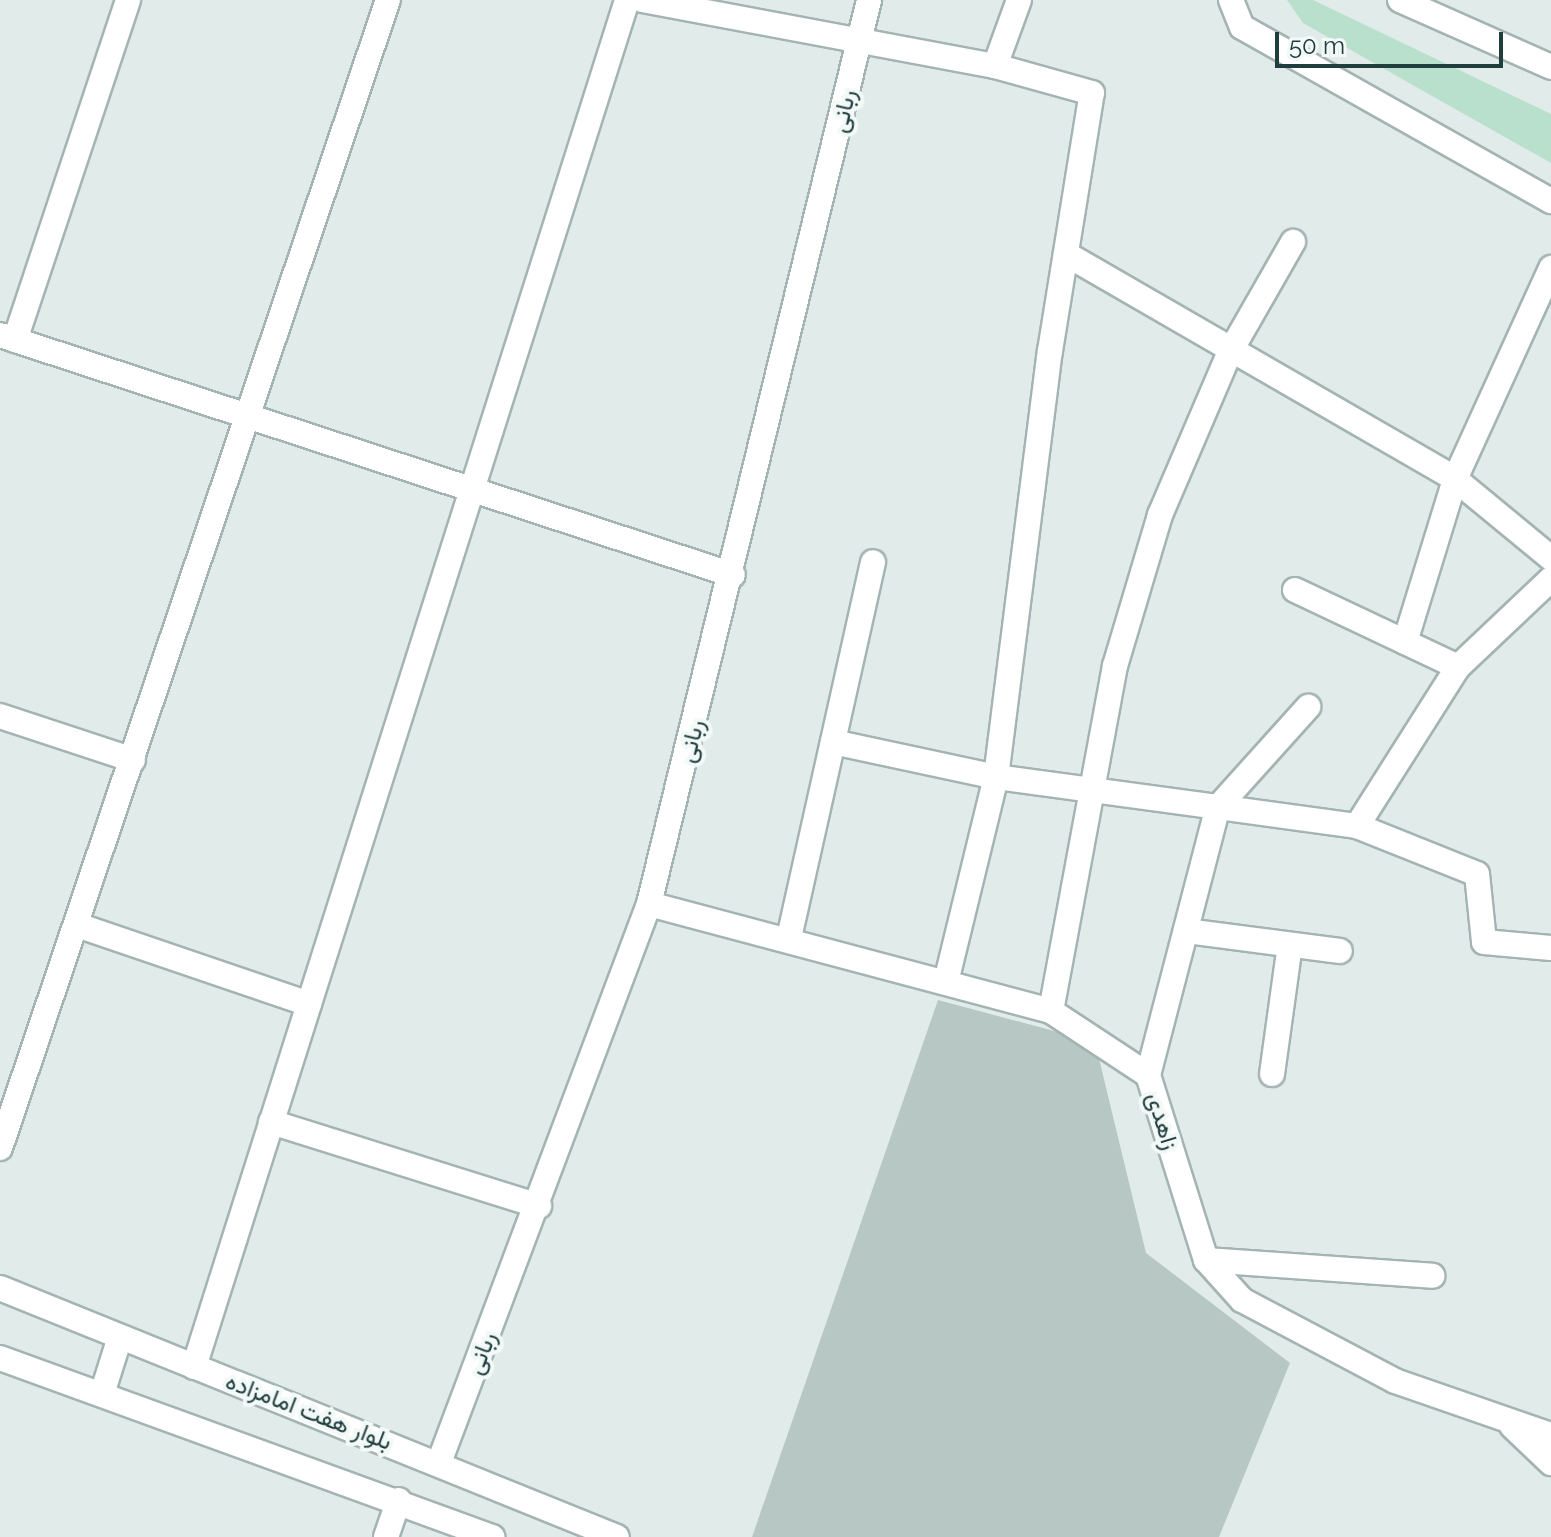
<!DOCTYPE html>
<html>
<head>
<meta charset="utf-8">
<style>
	body { margin:0 }
	#map { position:relative; width:1551px; height:1537px; overflow:hidden; background:#e1ecea; font-family:Raleway,Vazirmatn,sans-serif }
	div>[style] { position:absolute }
	.green>* { inset:0; background:#b9dfcd }
	.building>* { inset:0; background:#b6c7c4 }
	.roads { filter:drop-shadow(2px 0 #a4b4b3) drop-shadow(-2px 0 #a4b4b3) drop-shadow(0 2px #a4b4b3) drop-shadow(0 -2px #a4b4b3) }
	.minor>* { height:24px; margin:-12px; padding:0 12px; transform-origin:12px; border-radius:12px; background:#fff }
	span { translate:-50% -50%; white-space:nowrap; text-align:center; line-height:1.15; -webkit-text-stroke:8px #f2f9f7; paint-order:stroke }
	.street-label { font-size:24px; color:#213e3e }
	.scale { position:absolute; left:1275px; top:32px; width:228px; height:36px; box-sizing:border-box; border:4px solid #213e3e; border-top:0; padding-left:10px; font-size:24px; line-height:28px; white-space:nowrap; color:#213e3e; -webkit-text-stroke:6px #f2f9f7; paint-order:stroke }
</style>
</head>
<body>
<div id="map">
	<div class="green">
		<div style="clip-path:polygon(1287px 0,1313px 0,1551px 114px,1551px 163px,1303px 23px)"></div>
	</div>
	<div class="building">
		<div style="clip-path:polygon(938px 1000px,1095px 1042px,1146px 1253px,1290px 1363px,1219px 1537px,752px 1537px)"></div>
	</div>
	<div class="roads">
		<div class="minor">
			<div style="left:642px;top:0;width:359px;rotate:10.6deg"></div>
			<div style="left:1231px;top:0;width:29px;rotate:68deg"></div>
			<div style="left:1242px;top:27px;width:355px;rotate:29.4deg"></div>
			<div style="left:1400px;top:0;width:165px;rotate:23.9deg"></div>
			<div style="left:1066px;top:254px;width:449px;rotate:30deg"></div>
			<div style="left:1455px;top:479px;width:124px;rotate:39.5deg"></div>
			<div style="left:0;top:335px;width:771px;rotate:18.13deg"></div>
			<div style="left:15px;top:340px;width:358px;rotate:-71.6deg"></div>
			<div style="left:1295px;top:590px;width:180px;rotate:25.3deg"></div>
			<div style="left:1405px;top:642px;width:170px;rotate:-72.9deg"></div>
			<div style="left:1455px;top:479px;width:232px;rotate:-65.5deg"></div>
			<div style="left:0;top:716px;width:140px;rotate:18.3deg"></div>
			<div style="left:833px;top:742px;width:167px;rotate:12.1deg"></div>
			<div style="left:996px;top:777px;width:224px;rotate:7.7deg"></div>
			<div style="left:1218px;top:807px;width:135px;rotate:-48deg"></div>
			<div style="left:1357px;top:826px;width:129px;rotate:21.8deg"></div>
			<div style="left:1477px;top:874px;width:68px;rotate:84.1deg"></div>
			<div style="left:1484px;top:942px;width:67px;rotate:5.1deg"></div>
			<div style="left:649px;top:904px;width:416px;rotate:14.9deg"></div>
			<div style="left:1051px;top:1011px;width:116px;rotate:33.4deg"></div>
			<div style="left:1148px;top:1075px;width:194px;rotate:72.6deg"></div>
			<div style="left:1206px;top:1260px;width:54px;rotate:48deg"></div>
			<div style="left:1242px;top:1300px;width:173px;rotate:27.9deg"></div>
			<div style="left:1395px;top:1381px;width:165px;rotate:19.1deg"></div>
			<div style="left:77px;top:925px;width:245px;rotate:18.8deg"></div>
			<div style="left:1186px;top:931px;width:155px;rotate:7.4deg"></div>
			<div style="left:789px;top:938px;width:385px;rotate:-77.4deg"></div>
			<div style="left:946px;top:982px;width:211px;rotate:-76.3deg"></div>
			<div style="left:996px;top:777px;width:429px;rotate:-82.8deg"></div>
			<div style="left:1050px;top:351px;width:261px;rotate:-80.8deg"></div>
			<div style="left:1092px;top:93px;width:101px;rotate:-164.4deg"></div>
			<div style="left:995px;top:66px;width:70px;rotate:-70deg"></div>
			<div style="left:1051px;top:1011px;width:351px;rotate:-79.5deg"></div>
			<div style="left:1115px;top:666px;width:158px;rotate:-73.4deg"></div>
			<div style="left:1160px;top:515px;width:177px;rotate:-66.8deg"></div>
			<div style="left:1230px;top:352px;width:127px;rotate:-60.2deg"></div>
			<div style="left:1272px;top:1074px;width:130px;rotate:-82.1deg"></div>
			<div style="left:1148px;top:1075px;width:277px;rotate:-75.4deg"></div>
			<div style="left:1218px;top:807px;width:140px;rotate:7.8deg"></div>
			<div style="left:1357px;top:826px;width:188px;rotate:-57.6deg"></div>
			<div style="left:1458px;top:667px;width:128px;rotate:-43.4deg"></div>
			<div style="left:271px;top:1122px;width:281px;rotate:17.4deg"></div>
			<div style="left:0;top:1148px;width:1212px;rotate:-71.33deg"></div>
			<div style="left:1206px;top:1260px;width:227px;rotate:4deg"></div>
			<div style="left:0;top:1288px;width:665px;rotate:21.98deg"></div>
			<div style="left:0;top:1358px;width:524px;rotate:19.99deg"></div>
			<div style="left:194px;top:1367px;width:1434px;rotate:-72.42deg"></div>
			<div style="left:102px;top:1394px;width:57px;rotate:-72.5deg"></div>
			<div style="left:1512px;top:1426px;width:54px;rotate:43.5deg"></div>
			<div style="left:440px;top:1460px;width:594px;rotate:-69.4deg"></div>
			<div style="left:649px;top:904px;width:930px;rotate:-76.32deg"></div>
			<div style="left:386px;top:1537px;width:39px;rotate:-71deg"></div>
		</div>
	</div>
	<div class="street-label">
		<span style="left:843px;top:111px;rotate:-77deg">ربانی</span>
		<span style="left:691px;top:741px;rotate:-76deg">ربانی</span>
		<span style="left:1163px;top:1121px;rotate:73deg">زاهدی</span>
		<span style="left:481px;top:1353px;rotate:-69deg">ربانی</span>
		<span style="left:309px;top:1411px;rotate:21deg">بلوار هفت امامزاده</span>
	</div>
	<div class="scale">50 m</div>
</div>
</body>
</html>
